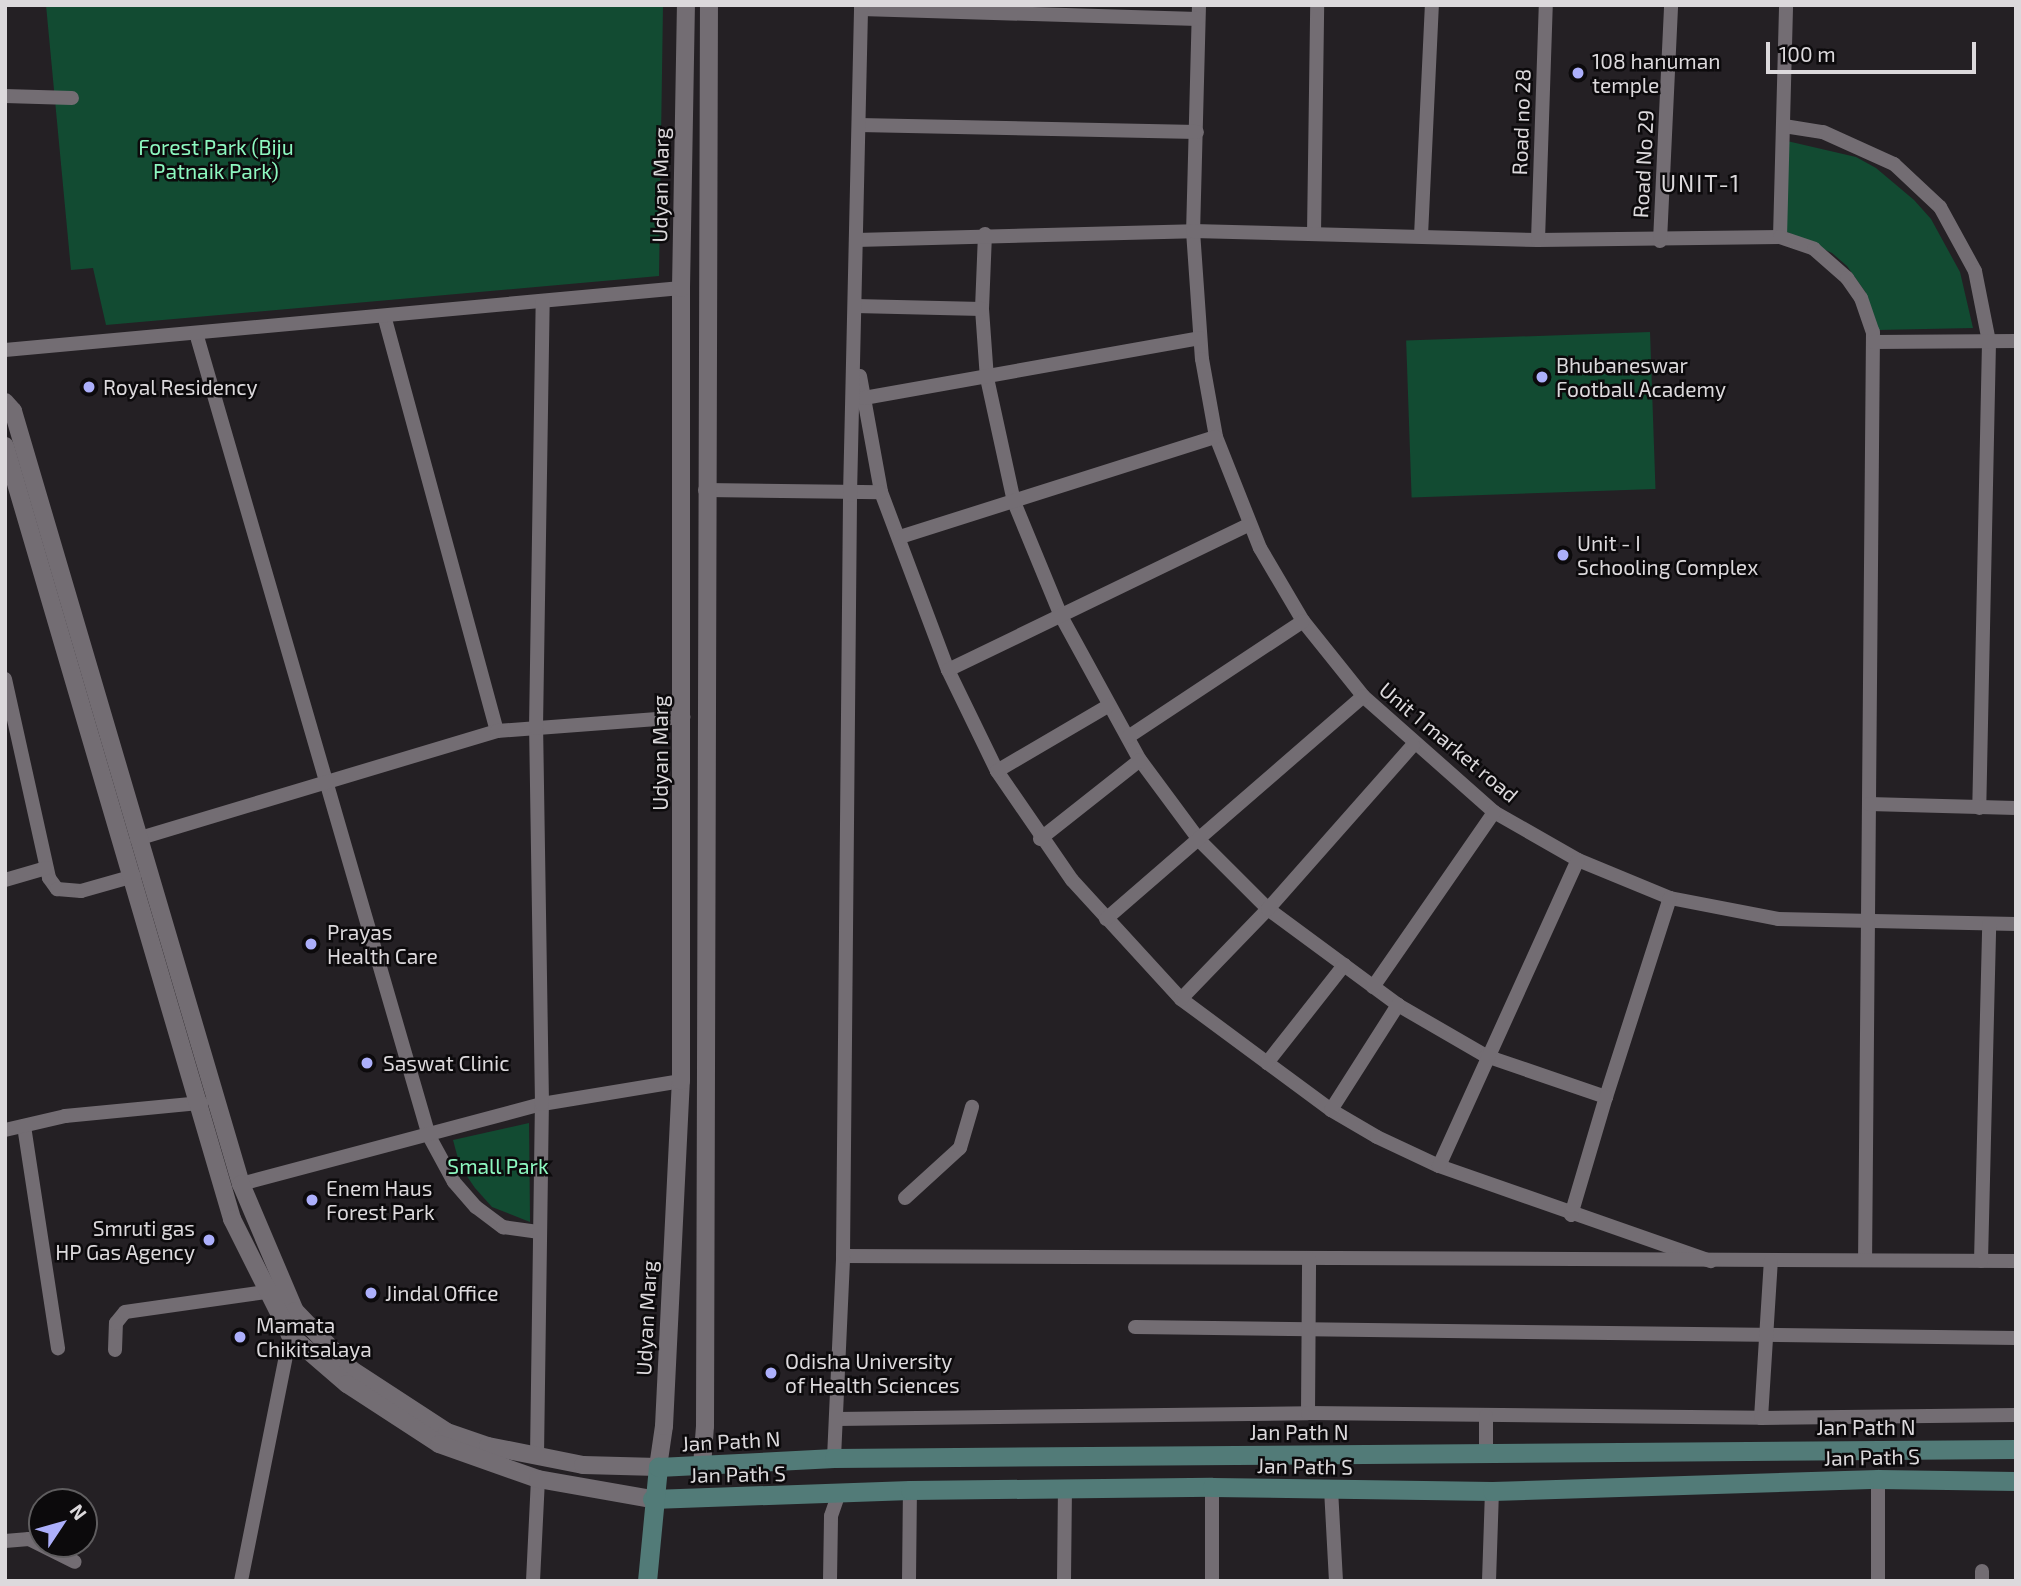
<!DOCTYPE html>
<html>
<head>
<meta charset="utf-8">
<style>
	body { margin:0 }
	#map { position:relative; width:2021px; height:1586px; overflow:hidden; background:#242024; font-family:"Exo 2",sans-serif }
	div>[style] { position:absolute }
	.green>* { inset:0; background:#124b32; transform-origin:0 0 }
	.minor>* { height:14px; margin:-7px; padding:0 7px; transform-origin:7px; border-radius:7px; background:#736d73 }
	.tertiary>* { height:18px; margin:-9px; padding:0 9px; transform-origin:9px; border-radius:9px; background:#736d73 }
	.secondary>* { height:19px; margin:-9.5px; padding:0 9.5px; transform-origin:9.5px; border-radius:9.5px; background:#527b78 }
	.dots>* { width:19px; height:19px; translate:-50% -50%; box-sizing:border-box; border:4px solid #0c0a0c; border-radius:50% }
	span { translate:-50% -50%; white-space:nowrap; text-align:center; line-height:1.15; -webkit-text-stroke:5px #0c0a0c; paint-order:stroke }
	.poi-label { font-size:21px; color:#dcd9dc }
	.left { translate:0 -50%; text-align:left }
	.right { translate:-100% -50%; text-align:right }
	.street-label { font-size:21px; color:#dcd9dc }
	.park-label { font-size:21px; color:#8df8c0 }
	.neighbourhood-label { font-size:23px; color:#dcd9dc; letter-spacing:2px }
	.frame { position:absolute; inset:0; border:7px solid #dcd9dc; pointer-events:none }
	.north { position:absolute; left:28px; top:1488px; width:70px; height:70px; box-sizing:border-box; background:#0c0a0c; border:2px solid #5f5d5f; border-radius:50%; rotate:54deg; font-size:19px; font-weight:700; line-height:28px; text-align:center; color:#dcd9dc }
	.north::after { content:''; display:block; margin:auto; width:24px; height:32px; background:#acaffb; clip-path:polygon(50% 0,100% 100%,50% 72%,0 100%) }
	.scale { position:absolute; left:1766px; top:42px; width:210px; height:32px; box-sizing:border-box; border:4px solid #dcd9dc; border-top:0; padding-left:9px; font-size:21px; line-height:24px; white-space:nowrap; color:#dcd9dc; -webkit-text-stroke:5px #0c0a0c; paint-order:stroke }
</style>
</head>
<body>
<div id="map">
	<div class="green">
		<div style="clip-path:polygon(46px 5px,663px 5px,659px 276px,106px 325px,93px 268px,71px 270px)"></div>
		<div style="clip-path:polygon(1787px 141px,1856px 157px,1876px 168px,1914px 200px,1931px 219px,1960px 272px,1973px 328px,1877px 330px,1866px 293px,1847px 266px,1832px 253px,1785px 231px)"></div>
		<div style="left:1650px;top:332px;width:157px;height:244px;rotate:88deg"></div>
		<div style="clip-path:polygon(529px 1123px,530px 1222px,492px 1207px,475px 1188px,460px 1166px,453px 1140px)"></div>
	</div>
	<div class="minor">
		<div style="left:1199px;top:5px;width:226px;rotate:91.5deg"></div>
		<div style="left:1193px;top:231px;width:128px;rotate:86deg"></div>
		<div style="left:1202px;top:359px;width:79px;rotate:79.8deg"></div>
		<div style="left:1216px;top:437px;width:119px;rotate:68.4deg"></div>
		<div style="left:1260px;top:548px;width:85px;rotate:59.5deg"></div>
		<div style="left:1303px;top:621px;width:96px;rotate:51.3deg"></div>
		<div style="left:1363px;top:696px;width:175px;rotate:41.5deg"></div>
		<div style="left:1494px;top:812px;width:97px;rotate:29.7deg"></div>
		<div style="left:1578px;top:860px;width:100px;rotate:22.4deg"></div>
		<div style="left:1670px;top:898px;width:110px;rotate:11deg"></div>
		<div style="left:1778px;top:919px;width:238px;rotate:1.2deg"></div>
		<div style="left:861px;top:9px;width:337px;rotate:1.7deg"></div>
		<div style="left:5px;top:96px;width:67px;rotate:1.7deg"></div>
		<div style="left:859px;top:125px;width:338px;rotate:1.2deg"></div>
		<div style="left:1784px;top:126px;width:39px;rotate:9deg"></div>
		<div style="left:1823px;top:132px;width:78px;rotate:24.3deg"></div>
		<div style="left:1894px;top:164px;width:63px;rotate:43.1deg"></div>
		<div style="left:1940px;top:207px;width:73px;rotate:61.3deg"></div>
		<div style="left:1975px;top:271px;width:72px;rotate:78.8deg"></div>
		<div style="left:1989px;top:342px;width:466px;rotate:91.2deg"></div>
		<div style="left:985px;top:234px;width:75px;rotate:92.3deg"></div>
		<div style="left:982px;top:309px;width:69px;rotate:85.9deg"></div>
		<div style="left:987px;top:378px;width:127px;rotate:77.7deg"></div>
		<div style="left:1014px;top:502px;width:123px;rotate:67.6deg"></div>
		<div style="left:1061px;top:616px;width:164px;rotate:61.3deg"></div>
		<div style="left:1140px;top:760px;width:101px;rotate:53.5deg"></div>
		<div style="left:1200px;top:841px;width:96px;rotate:45deg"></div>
		<div style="left:1268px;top:909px;width:162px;rotate:36.4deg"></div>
		<div style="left:1398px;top:1005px;width:102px;rotate:30.1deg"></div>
		<div style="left:1486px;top:1056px;width:127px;rotate:18.9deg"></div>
		<div style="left:1606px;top:1097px;width:209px;rotate:-72.2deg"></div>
		<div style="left:1314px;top:234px;width:229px;rotate:-89.2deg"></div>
		<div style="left:1421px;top:236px;width:231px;rotate:-87.3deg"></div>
		<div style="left:1780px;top:237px;width:232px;rotate:-88.5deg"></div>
		<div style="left:856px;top:240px;width:337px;rotate:-1.5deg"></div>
		<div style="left:1193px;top:231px;width:345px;rotate:1.5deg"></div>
		<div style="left:1538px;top:240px;width:242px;rotate:-0.7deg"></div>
		<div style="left:1780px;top:237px;width:36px;rotate:19deg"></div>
		<div style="left:1814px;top:249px;width:44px;rotate:41.3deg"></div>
		<div style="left:1847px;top:278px;width:24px;rotate:55deg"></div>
		<div style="left:1861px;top:298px;width:36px;rotate:71deg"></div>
		<div style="left:1873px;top:332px;width:926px;rotate:90.49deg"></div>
		<div style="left:1538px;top:240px;width:235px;rotate:-88.1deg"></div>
		<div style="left:1660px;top:241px;width:236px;rotate:-87.3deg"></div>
		<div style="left:855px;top:306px;width:127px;rotate:1.4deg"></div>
		<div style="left:385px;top:319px;width:427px;rotate:74.8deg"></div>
		<div style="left:196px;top:333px;width:836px;rotate:73.82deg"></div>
		<div style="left:429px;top:1136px;width:52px;rotate:61.5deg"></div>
		<div style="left:454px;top:1182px;width:33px;rotate:49deg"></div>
		<div style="left:476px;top:1207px;width:34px;rotate:37deg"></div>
		<div style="left:503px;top:1227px;width:37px;rotate:8deg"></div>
		<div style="left:1873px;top:342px;width:143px;rotate:-0.4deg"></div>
		<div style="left:5px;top:350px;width:679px;rotate:-5.24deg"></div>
		<div style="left:860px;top:376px;width:118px;rotate:79.7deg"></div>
		<div style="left:881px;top:492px;width:190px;rotate:69.4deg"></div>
		<div style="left:948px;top:670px;width:112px;rotate:64.1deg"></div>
		<div style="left:997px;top:771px;width:132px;rotate:55.5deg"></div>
		<div style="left:1072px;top:880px;width:161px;rotate:47.5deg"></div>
		<div style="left:1181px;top:999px;width:187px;rotate:36.5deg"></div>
		<div style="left:1331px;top:1110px;width:53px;rotate:30.4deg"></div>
		<div style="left:1377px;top:1137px;width:68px;rotate:25.1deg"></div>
		<div style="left:1439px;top:1166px;width:288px;rotate:19.3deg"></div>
		<div style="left:864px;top:398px;width:341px;rotate:-10.1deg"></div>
		<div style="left:705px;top:490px;width:176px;rotate:0.7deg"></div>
		<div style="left:900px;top:537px;width:331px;rotate:-17.6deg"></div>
		<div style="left:948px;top:670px;width:335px;rotate:-25.8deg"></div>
		<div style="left:5px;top:679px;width:204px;rotate:77.5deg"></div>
		<div style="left:49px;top:878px;width:14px;rotate:54deg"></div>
		<div style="left:57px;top:889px;width:24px;rotate:5deg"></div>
		<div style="left:81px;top:891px;width:55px;rotate:-15.8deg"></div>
		<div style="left:1128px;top:737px;width:210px;rotate:-33.5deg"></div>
		<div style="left:997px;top:771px;width:129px;rotate:-30.4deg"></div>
		<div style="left:1869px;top:804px;width:147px;rotate:1.6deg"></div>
		<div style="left:137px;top:839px;width:376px;rotate:-16.7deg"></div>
		<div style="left:497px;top:731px;width:187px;rotate:-4.3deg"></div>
		<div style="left:1040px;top:839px;width:127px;rotate:-38.3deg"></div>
		<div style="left:5px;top:880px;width:43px;rotate:-16.3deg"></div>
		<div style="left:1106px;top:919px;width:340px;rotate:-40.9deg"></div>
		<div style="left:1373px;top:987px;width:213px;rotate:-55.3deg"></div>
		<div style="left:1181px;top:999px;width:125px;rotate:-46deg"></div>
		<div style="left:1268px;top:909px;width:219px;rotate:-48.5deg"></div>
		<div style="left:1267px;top:1063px;width:125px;rotate:-51.8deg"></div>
		<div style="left:1331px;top:1110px;width:125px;rotate:-57.5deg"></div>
		<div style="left:24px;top:1126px;width:225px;rotate:81.3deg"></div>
		<div style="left:5px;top:1130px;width:62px;rotate:-13.1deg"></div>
		<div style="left:65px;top:1116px;width:137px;rotate:-5.5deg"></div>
		<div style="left:1439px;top:1166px;width:336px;rotate:-65.6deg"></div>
		<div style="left:241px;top:1184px;width:311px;rotate:-14.9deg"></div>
		<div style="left:542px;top:1104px;width:141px;rotate:-9.4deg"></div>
		<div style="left:905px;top:1198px;width:74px;rotate:-42.3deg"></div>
		<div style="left:960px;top:1148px;width:43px;rotate:-73.7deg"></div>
		<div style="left:1571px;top:1215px;width:123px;rotate:-73.5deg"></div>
		<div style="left:843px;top:1256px;width:1173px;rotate:0.24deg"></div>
		<div style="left:1981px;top:1261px;width:337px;rotate:-88.6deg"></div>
		<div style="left:1135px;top:1327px;width:881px;rotate:0.72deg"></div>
		<div style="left:115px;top:1350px;width:27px;rotate:-88deg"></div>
		<div style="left:116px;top:1323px;width:14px;rotate:-51deg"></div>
		<div style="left:125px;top:1312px;width:142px;rotate:-8.1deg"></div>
		<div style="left:266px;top:1292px;width:11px;rotate:-38deg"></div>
		<div style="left:1308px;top:1413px;width:154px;rotate:-89.6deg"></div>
		<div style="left:1761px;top:1418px;width:157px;rotate:-86.4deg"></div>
		<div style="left:836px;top:1419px;width:472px;rotate:-0.7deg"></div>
		<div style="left:1308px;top:1413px;width:453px;rotate:0.6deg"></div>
		<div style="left:1761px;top:1418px;width:255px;rotate:-0.7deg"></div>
		<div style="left:1486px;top:1453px;width:37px;rotate:-90deg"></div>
		<div style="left:537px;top:1456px;width:352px;rotate:-89.2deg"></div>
		<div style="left:542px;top:1104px;width:376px;rotate:-90.9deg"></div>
		<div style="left:536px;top:728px;width:427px;rotate:-89.1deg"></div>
		<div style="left:834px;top:1458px;width:202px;rotate:-87.4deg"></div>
		<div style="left:843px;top:1256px;width:761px;rotate:-89.47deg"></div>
		<div style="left:850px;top:495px;width:490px;rotate:-88.7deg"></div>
		<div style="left:1878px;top:1479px;width:102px;rotate:90deg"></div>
		<div style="left:1331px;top:1489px;width:92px;rotate:86.9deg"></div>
		<div style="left:5px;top:1541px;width:24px;rotate:-5deg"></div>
		<div style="left:29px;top:1539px;width:51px;rotate:26.6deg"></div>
		<div style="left:1982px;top:1571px;width:10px;rotate:90deg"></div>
		<div style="left:241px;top:1581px;width:251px;rotate:-78.7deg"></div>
		<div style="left:533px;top:1581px;width:102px;rotate:-87.2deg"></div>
		<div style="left:830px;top:1581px;width:65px;rotate:-89.1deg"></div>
		<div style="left:831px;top:1516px;width:21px;rotate:-71deg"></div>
		<div style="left:909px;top:1581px;width:91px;rotate:-89.4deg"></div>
		<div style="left:1064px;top:1581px;width:90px;rotate:-89.4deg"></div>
		<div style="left:1212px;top:1581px;width:94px;rotate:-90deg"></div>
		<div style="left:1489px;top:1581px;width:90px;rotate:-88.1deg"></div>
	</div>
	<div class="tertiary">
		<div style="left:5px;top:402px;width:12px;rotate:48deg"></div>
		<div style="left:13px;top:411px;width:806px;rotate:73.57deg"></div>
		<div style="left:241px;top:1184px;width:138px;rotate:67deg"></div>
		<div style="left:295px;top:1311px;width:82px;rotate:46deg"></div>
		<div style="left:352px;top:1370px;width:113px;rotate:33.1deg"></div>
		<div style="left:447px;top:1432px;width:43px;rotate:18.9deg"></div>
		<div style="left:488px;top:1446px;width:97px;rotate:11.3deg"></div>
		<div style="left:583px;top:1465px;width:75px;rotate:1.5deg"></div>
		<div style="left:658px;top:1467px;width:41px;rotate:-81.7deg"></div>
		<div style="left:664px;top:1426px;width:345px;rotate:-87.2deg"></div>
		<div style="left:681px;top:1081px;width:793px;rotate:-90deg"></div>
		<div style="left:681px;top:288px;width:283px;rotate:-89deg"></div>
		<div style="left:5px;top:446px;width:806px;rotate:73.63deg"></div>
		<div style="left:232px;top:1219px;width:130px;rotate:63.4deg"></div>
		<div style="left:290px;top:1335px;width:75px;rotate:40.7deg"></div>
		<div style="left:347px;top:1384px;width:110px;rotate:33.1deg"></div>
		<div style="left:439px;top:1444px;width:105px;rotate:19.5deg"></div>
		<div style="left:538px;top:1479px;width:116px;rotate:10deg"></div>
		<div style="left:702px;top:1466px;width:40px;rotate:-85.7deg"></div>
		<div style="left:705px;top:1426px;width:1421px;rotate:-89.84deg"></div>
	</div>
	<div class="secondary">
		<div style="left:652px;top:1499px;width:258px;rotate:-2deg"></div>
		<div style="left:910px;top:1490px;width:302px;rotate:-0.6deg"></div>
		<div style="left:1212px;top:1487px;width:280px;rotate:0.8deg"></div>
		<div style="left:1492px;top:1491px;width:386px;rotate:-1.8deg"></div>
		<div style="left:1878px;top:1479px;width:138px;rotate:0.8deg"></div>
		<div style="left:647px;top:1581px;width:115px;rotate:-84.5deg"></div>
		<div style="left:658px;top:1467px;width:176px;rotate:-2.9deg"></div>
		<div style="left:834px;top:1458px;width:1182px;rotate:-0.44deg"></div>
	</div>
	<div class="dots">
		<div style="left:1578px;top:73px;background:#acaffb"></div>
		<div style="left:1542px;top:377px;background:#acaffb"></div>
		<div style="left:89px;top:387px;background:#acaffb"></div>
		<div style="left:1563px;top:555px;background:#acaffb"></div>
		<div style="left:311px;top:944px;background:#acaffb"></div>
		<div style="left:367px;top:1063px;background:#acaffb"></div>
		<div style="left:312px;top:1200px;background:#acaffb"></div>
		<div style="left:209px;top:1240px;background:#acaffb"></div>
		<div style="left:371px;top:1293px;background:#acaffb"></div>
		<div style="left:240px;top:1337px;background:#acaffb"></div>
		<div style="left:771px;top:1373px;background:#acaffb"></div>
	</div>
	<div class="poi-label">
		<span class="left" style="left:1592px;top:73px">108 hanuman<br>temple</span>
		<span class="left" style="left:1556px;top:377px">Bhubaneswar<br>Football Academy</span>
		<span class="left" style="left:103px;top:387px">Royal Residency</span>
		<span class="left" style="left:1577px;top:555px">Unit - I<br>Schooling Complex</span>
		<span class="left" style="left:327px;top:944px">Prayas<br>Health Care</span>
		<span class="left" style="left:383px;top:1063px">Saswat Clinic</span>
		<span class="left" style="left:326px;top:1200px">Enem Haus<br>Forest Park</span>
		<span class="right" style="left:195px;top:1240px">Smruti gas<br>HP Gas Agency</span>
		<span class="left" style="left:385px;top:1293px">Jindal Office</span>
		<span class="left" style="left:256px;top:1337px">Mamata<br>Chikitsalaya</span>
		<span class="left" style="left:785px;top:1373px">Odisha University<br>of Health Sciences</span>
	</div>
	<div class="street-label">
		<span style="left:1521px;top:122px;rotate:-88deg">Road no 28</span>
		<span style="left:1643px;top:164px;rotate:-87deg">Road No 29</span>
		<span style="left:660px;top:185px;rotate:-89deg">Udyan Marg</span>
		<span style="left:1449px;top:742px;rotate:40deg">Unit 1 market road</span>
		<span style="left:660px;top:753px;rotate:-90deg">Udyan Marg</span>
		<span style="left:646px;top:1318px;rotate:-87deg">Udyan Marg</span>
		<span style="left:1866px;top:1427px">Jan Path N</span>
		<span style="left:1299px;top:1432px">Jan Path N</span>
		<span style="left:731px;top:1441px;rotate:-3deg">Jan Path N</span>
		<span style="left:1872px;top:1457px;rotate:-1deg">Jan Path S</span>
		<span style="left:1305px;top:1466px;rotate:1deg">Jan Path S</span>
		<span style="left:738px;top:1474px;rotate:-1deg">Jan Path S</span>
	</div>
	<div class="park-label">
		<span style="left:216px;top:159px">Forest Park (Biju<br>Patnaik Park)</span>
		<span style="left:498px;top:1166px">Small Park</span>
	</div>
	<div class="neighbourhood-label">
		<span style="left:1701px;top:183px">UNIT-1</span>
	</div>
	<div class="frame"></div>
	<div class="north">N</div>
	<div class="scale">100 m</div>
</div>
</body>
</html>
